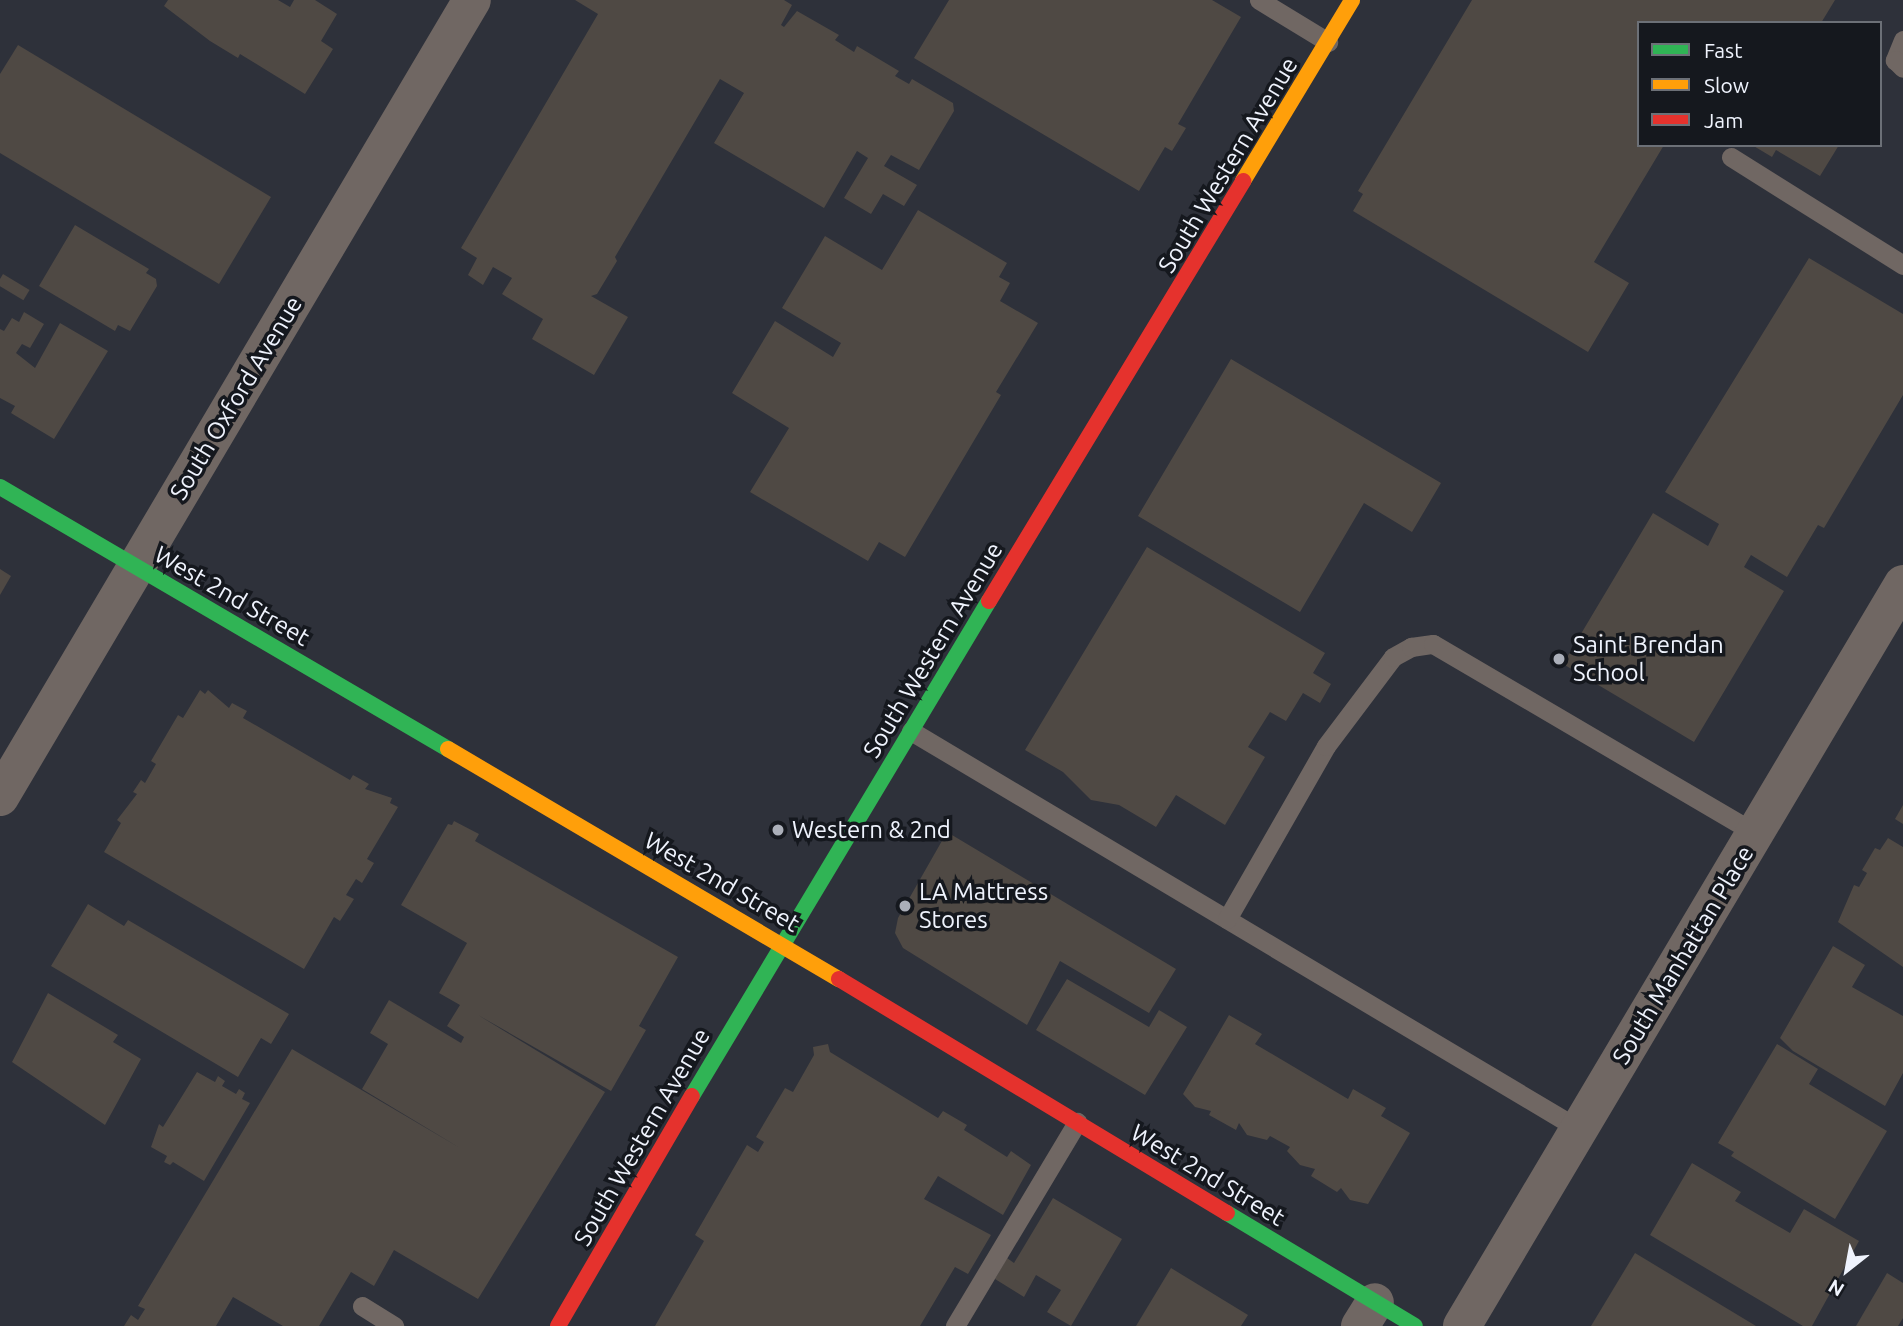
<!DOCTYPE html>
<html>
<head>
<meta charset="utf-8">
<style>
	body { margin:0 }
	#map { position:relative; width:1903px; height:1326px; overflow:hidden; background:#2e313a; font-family:Ubuntu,sans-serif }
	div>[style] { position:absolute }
	.building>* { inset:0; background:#4f4944; transform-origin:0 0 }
	.lane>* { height:19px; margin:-9.5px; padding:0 9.5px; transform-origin:9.5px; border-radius:9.5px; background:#706763 }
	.street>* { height:38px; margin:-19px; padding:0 19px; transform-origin:19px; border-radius:19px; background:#706763 }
	.fast>* { height:16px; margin:-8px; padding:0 8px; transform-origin:8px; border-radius:8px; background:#30b455 }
	.slow>* { height:16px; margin:-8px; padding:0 8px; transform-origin:8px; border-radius:8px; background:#ff9f0a }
	.jam>* { height:16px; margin:-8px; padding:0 8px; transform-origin:8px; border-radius:8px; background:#e5322d }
	.dots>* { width:19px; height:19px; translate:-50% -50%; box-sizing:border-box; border:4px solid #15181e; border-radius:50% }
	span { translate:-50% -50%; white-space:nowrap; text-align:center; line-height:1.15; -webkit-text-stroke:7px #15181e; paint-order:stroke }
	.street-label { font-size:24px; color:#eff3fd }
	.poi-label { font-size:24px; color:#eff3fd }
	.left { translate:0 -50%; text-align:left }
	.legend { position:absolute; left:1637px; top:21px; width:245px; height:126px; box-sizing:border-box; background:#15181e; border:2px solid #6c7077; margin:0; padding:9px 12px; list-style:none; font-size:21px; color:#eff3fd }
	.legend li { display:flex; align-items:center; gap:14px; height:35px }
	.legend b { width:35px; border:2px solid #6c7077 }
	.north { position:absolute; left:1812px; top:1235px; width:70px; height:70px; -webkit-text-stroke:5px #15181e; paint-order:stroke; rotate:211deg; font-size:19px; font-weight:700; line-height:28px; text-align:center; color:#eff3fd }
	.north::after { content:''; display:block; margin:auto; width:24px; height:32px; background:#eff3fd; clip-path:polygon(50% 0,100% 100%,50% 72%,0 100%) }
</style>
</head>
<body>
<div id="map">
	<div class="building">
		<div style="clip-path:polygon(168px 0,278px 0,290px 7px,294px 0,315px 0,337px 14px,321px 41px,333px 49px,305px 94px,240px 54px,238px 58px,210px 41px,164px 6px)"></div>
		<div style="clip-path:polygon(575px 0,784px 0,792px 5px,781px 25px,784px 27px,797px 11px,839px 35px,835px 40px,854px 52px,857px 46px,899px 71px,895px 76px,909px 84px,912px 79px,953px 103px,954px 111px,919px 170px,891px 155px,884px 166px,917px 185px,904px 206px,883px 194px,871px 214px,844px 198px,868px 158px,857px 151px,824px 208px,714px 143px,744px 93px,720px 79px,615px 257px,617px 261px,597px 294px,591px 296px,628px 317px,594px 375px,532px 339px,543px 319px,502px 294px,512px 278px,493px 267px,483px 285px,468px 275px,477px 258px,461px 248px,598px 14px)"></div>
		<div style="clip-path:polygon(949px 0,1212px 0,1241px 17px,1178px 124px,1186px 128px,1172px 151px,1165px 147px,1139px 191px,914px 58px)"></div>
		<div style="clip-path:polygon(1472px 0,1835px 0,1821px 23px,1639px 23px,1639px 145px,1664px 145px,1594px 262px,1629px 283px,1588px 352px,1353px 211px,1363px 194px,1358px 191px)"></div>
		<div style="clip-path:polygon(18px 45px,271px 197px,219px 284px,0 153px,0 74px)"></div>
		<div style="clip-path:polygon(1752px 145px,1839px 145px,1820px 176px,1776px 150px,1772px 157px)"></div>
		<div style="clip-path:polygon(918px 210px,1007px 263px,999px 277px,1010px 283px,1000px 301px,1038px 323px,996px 392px,1001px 395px,905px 557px,879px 542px,868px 561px,750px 492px,789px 428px,732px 393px,775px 321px,833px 357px,841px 343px,782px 308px,825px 236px,882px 270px)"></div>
		<div style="clip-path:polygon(75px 225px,149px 269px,146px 273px,156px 279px,157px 286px,130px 331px,118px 325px,115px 331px,39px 286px)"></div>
		<div style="clip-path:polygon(1809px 258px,1903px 314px,1903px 395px,1824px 528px,1818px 525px,1787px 577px,1751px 555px,1744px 567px,1784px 591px,1694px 742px,1563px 664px,1653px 513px,1708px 546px,1719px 524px,1665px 492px)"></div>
		<div style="left:3px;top:274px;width:31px;height:12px;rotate:31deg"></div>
		<div style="clip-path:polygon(24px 312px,44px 324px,30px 348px,22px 344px,16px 353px,35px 368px,60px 323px,108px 351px,54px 439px,11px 413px,15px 406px,0 398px,0 329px,4px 331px,12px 318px,19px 322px)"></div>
		<div style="clip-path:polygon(1231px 359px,1441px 483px,1412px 532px,1364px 503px,1300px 612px,1138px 516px)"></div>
		<div style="clip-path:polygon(1147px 547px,1325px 653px,1313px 673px,1331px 684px,1320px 703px,1303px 693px,1286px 721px,1270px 712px,1248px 747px,1265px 757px,1225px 825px,1176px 795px,1156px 827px,1119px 805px,1091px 800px,1063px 772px,1025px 750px)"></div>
		<div style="clip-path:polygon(0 569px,11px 576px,0 595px)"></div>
		<div style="clip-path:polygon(200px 690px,205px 694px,208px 690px,229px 708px,232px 703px,247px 711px,243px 718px,350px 780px,353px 775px,369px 784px,365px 789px,392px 798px,390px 803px,398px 807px,367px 859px,374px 863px,362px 883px,356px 879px,346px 895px,354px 899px,340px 921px,334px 917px,304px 969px,104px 852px,121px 823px,117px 820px,137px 794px,133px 792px,141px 780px,145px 783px,156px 764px,151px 761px,178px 715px,183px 718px)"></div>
		<div style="clip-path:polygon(1903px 805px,1903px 824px,1895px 819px)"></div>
		<div style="clip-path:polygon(454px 821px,479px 834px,475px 841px,678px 957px,639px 1026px,646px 1030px,611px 1091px,478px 1015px,605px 1092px,478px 1299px,394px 1250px,374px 1286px,351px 1272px,319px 1326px,283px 1326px,233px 1297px,216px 1326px,124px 1326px,131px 1315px,138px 1320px,145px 1309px,138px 1306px,292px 1049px,460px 1148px,362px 1089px,388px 1044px,370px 1033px,389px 1000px,461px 1043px,464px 1037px,447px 1026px,460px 1005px,439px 993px,467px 943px,401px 905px,448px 824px,452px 825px)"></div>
		<div style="clip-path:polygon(947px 832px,1176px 969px,1149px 1013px,1060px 961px,1027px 1025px,903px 948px,895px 933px,898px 918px)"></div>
		<div style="clip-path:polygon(1888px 838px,1903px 847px,1903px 967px,1838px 922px,1854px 885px,1859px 887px,1867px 873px,1862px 870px,1875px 848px,1880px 850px)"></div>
		<div style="clip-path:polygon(88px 904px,124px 926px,128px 920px,289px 1014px,271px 1044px,261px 1038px,238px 1077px,51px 966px)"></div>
		<div style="clip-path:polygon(1833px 946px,1865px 965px,1852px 987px,1903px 1016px,1903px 1073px,1885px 1106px,1793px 1051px,1780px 1038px)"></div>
		<div style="clip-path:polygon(1067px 979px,1149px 1027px,1159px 1010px,1187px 1027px,1145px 1095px,1036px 1030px)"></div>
		<div style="clip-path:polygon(48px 993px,118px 1035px,113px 1042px,141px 1059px,105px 1125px,12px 1062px)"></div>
		<div style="clip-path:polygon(1229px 1015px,1262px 1034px,1255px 1044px,1348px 1099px,1353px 1089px,1386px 1108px,1381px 1116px,1410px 1133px,1368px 1204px,1350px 1200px,1341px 1188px,1337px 1192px,1311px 1176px,1315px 1169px,1300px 1165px,1287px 1151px,1290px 1147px,1270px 1136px,1267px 1140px,1247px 1135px,1239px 1123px,1236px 1130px,1209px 1115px,1211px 1111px,1195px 1107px,1183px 1094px)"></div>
		<div style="clip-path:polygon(828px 1044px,830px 1052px,938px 1118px,943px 1111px,967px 1125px,964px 1130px,1007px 1157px,1011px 1151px,1031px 1165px,1003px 1215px,938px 1176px,924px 1199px,991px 1235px,968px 1274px,955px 1267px,920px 1326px,655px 1326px,704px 1241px,695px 1235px,747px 1145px,758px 1152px,764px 1142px,756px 1137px,785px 1088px,793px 1092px,814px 1055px,813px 1047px)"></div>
		<div style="clip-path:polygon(1777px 1044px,1818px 1069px,1809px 1084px,1887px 1131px,1835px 1219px,1731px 1156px,1734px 1152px,1718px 1143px)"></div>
		<div style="clip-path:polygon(197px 1072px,215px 1082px,218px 1076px,225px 1081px,222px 1086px,236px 1094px,239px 1089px,245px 1093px,242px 1099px,250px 1103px,204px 1181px,173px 1162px,170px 1165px,164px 1162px,167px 1156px,151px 1147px,159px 1124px,163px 1127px)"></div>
		<div style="clip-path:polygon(1692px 1163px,1741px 1192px,1735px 1201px,1790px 1233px,1804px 1209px,1859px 1241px,1812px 1326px,1803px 1326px,1650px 1235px)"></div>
		<div style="clip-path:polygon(1053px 1198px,1122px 1239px,1071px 1326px,1047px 1312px,1061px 1290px,1036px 1275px,1024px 1297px,995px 1279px,1007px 1258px,1014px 1263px)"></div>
		<div style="clip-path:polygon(1635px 1253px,1756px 1326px,1591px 1326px)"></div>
		<div style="clip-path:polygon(1171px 1268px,1248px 1315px,1241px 1326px,1136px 1326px)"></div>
		<div style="clip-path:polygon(1887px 1273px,1903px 1283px,1903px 1318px,1898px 1326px,1856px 1326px)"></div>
	</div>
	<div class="lane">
		<div style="left:1259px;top:0;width:81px;rotate:31.3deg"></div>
		<div style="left:1903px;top:40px;width:22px;rotate:112deg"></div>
		<div style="left:1895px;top:60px;width:11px;rotate:45deg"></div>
		<div style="left:1731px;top:157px;width:203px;rotate:32.1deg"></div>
		<div style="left:911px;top:731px;width:778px;rotate:30.79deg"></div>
		<div style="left:1227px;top:919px;width:199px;rotate:-60.2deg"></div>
		<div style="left:1326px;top:746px;width:111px;rotate:-53deg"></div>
		<div style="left:1393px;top:657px;width:21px;rotate:-29deg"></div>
		<div style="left:1411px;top:647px;width:22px;rotate:-8deg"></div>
		<div style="left:1433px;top:644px;width:373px;rotate:30.4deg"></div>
		<div style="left:362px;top:1306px;width:38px;rotate:32deg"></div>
		<div style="left:955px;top:1326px;width:238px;rotate:-59.1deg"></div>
	</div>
	<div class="street">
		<div style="left:0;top:797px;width:926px;rotate:-59.37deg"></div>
		<div style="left:1360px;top:1326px;width:28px;rotate:-58deg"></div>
		<div style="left:1462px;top:1326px;width:863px;rotate:-59.28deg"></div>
	</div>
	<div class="fast">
		<div style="left:0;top:487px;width:519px;rotate:30.32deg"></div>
		<div style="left:692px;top:1096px;width:577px;rotate:-59.04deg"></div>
		<div style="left:1227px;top:1213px;width:219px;rotate:31deg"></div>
	</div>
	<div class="slow">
		<div style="left:1243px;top:181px;width:211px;rotate:-58.9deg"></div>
		<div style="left:448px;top:749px;width:454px;rotate:30.5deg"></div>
	</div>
	<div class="jam">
		<div style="left:989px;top:601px;width:491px;rotate:-58.8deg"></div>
		<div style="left:839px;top:979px;width:453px;rotate:31.1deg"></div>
		<div style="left:558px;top:1326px;width:266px;rotate:-59.8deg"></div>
	</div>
	<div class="dots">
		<div style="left:1559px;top:659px;background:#abafb9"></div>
		<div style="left:778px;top:830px;background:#abafb9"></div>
		<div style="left:905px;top:906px;background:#abafb9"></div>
	</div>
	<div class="street-label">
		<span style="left:1228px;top:165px;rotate:-59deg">South Western Avenue</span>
		<span style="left:236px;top:398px;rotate:-59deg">South Oxford Avenue</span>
		<span style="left:232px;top:596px;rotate:30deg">West 2nd Street</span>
		<span style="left:933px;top:650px;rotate:-59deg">South Western Avenue</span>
		<span style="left:722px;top:882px;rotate:30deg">West 2nd Street</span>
		<span style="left:1683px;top:955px;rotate:-59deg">South Manhattan Place</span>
		<span style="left:642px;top:1137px;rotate:-60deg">South Western Avenue</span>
		<span style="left:1208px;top:1175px;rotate:31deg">West 2nd Street</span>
	</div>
	<div class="poi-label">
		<span class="left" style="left:1573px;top:659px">Saint Brendan<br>School</span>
		<span class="left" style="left:792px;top:830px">Western &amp; 2nd</span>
		<span class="left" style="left:919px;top:906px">LA Mattress<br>Stores</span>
	</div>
	<ul class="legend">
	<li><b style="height:9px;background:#30b455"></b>Fast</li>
	<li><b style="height:9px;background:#ff9f0a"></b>Slow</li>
	<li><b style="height:9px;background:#e5322d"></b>Jam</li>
	</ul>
	<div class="north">N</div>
</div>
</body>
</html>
